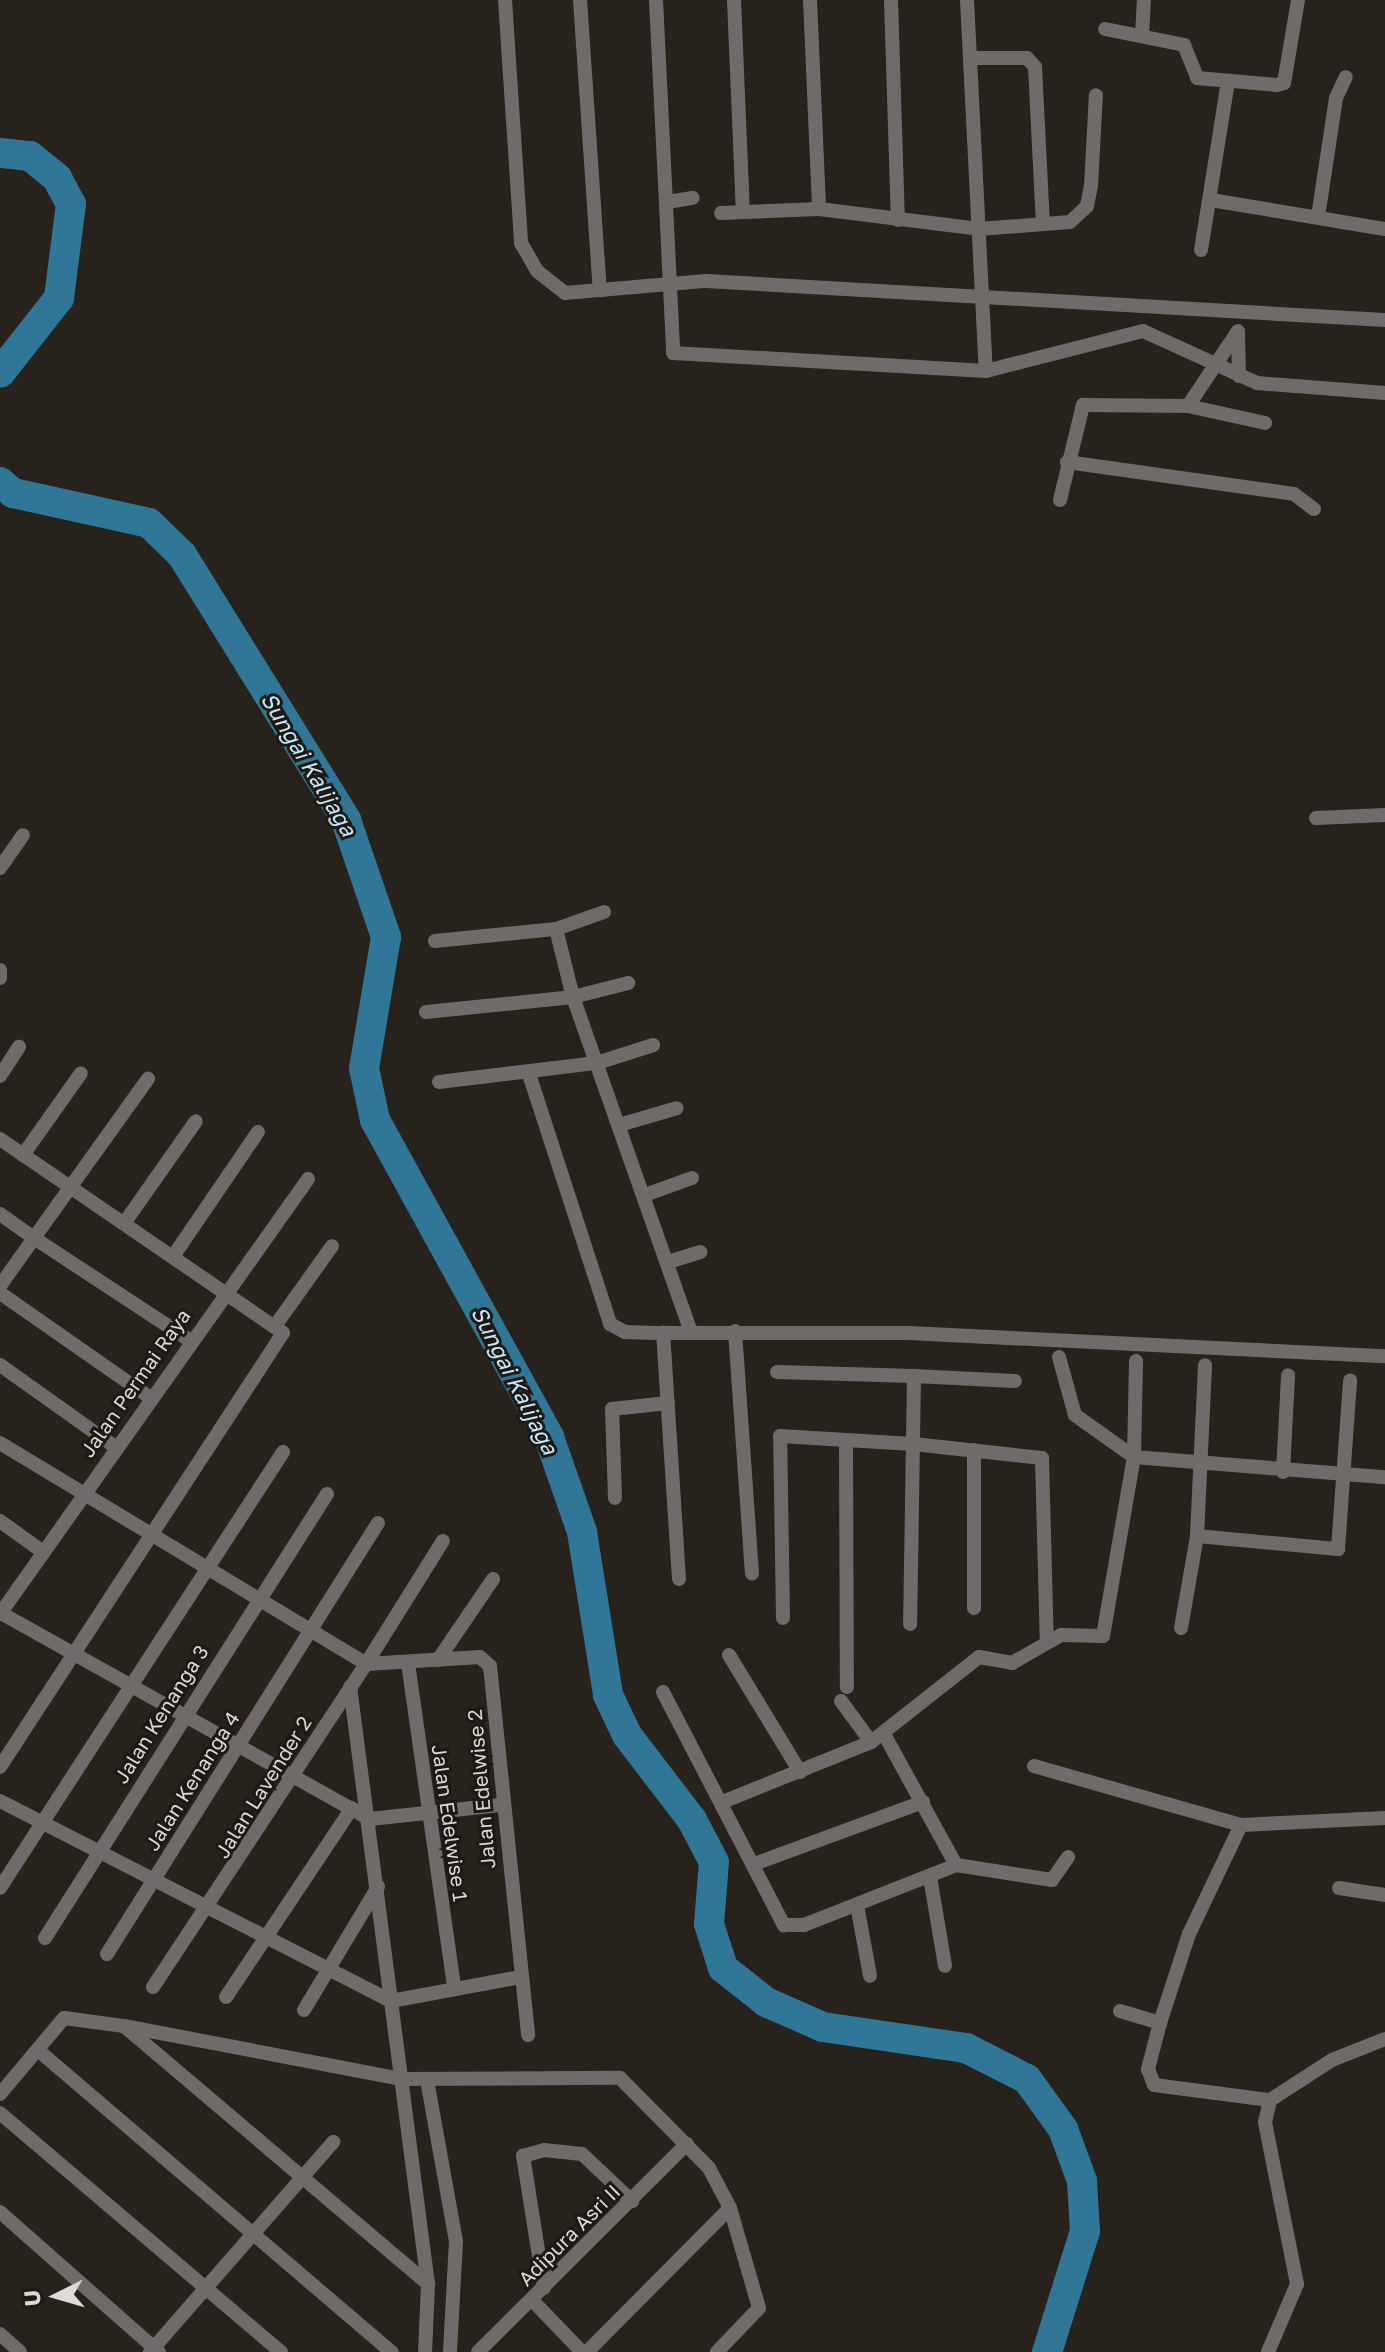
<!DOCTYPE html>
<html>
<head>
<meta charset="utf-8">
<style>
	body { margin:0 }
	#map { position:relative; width:1385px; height:2352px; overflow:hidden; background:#28221d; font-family:"Golos Text",sans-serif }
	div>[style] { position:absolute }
	.river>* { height:30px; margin:-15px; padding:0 15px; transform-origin:15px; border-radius:15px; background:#307696 }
	.minor>* { height:14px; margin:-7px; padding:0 7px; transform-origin:7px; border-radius:7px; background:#706b6a }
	span { translate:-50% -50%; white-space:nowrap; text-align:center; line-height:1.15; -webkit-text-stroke:6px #1f1914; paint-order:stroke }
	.street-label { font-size:20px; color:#ddd9d6 }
	.water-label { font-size:22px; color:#c4e8fc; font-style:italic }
	.north { position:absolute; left:16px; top:2256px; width:80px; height:80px; -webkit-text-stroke:6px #1f1914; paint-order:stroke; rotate:265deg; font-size:22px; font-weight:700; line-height:32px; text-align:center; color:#ddd9d6 }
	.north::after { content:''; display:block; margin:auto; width:28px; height:36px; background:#ddd9d6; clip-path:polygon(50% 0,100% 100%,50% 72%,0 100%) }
</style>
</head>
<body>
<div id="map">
	<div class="river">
		<div style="left:0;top:153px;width:30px;rotate:6deg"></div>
		<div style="left:30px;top:156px;width:35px;rotate:39deg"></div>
		<div style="left:57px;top:178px;width:30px;rotate:62deg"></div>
		<div style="left:71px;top:204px;width:95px;rotate:97.3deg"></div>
		<div style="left:59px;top:298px;width:95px;rotate:128.2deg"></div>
		<div style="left:0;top:482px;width:17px;rotate:40deg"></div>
		<div style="left:13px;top:493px;width:139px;rotate:12.4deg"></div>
		<div style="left:149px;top:523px;width:46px;rotate:44.1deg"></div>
		<div style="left:182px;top:555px;width:312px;rotate:58.2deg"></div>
		<div style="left:346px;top:820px;width:124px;rotate:71.1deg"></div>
		<div style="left:386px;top:937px;width:133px;rotate:99.5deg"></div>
		<div style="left:364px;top:1068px;width:53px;rotate:78.1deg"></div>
		<div style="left:375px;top:1120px;width:362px;rotate:61.2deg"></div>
		<div style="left:549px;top:1437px;width:101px;rotate:70.8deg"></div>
		<div style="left:582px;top:1532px;width:165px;rotate:80.9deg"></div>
		<div style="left:608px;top:1695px;width:44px;rotate:64.6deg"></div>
		<div style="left:627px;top:1735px;width:107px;rotate:52.6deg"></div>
		<div style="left:692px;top:1820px;width:47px;rotate:62.4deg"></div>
		<div style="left:714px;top:1862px;width:62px;rotate:94.6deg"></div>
		<div style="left:709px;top:1924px;width:46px;rotate:72.3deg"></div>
		<div style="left:723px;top:1968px;width:55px;rotate:38.3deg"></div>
		<div style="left:766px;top:2002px;width:62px;rotate:23.7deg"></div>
		<div style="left:823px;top:2027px;width:145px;rotate:8.4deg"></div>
		<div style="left:966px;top:2048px;width:68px;rotate:26.9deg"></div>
		<div style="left:1027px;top:2079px;width:62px;rotate:54.2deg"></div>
		<div style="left:1063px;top:2129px;width:55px;rotate:69.9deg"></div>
		<div style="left:1082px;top:2181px;width:50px;rotate:86.6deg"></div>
		<div style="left:1085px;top:2231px;width:127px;rotate:107.4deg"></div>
	</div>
	<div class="minor">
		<div style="left:505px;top:0;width:244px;rotate:86.2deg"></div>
		<div style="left:521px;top:243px;width:32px;rotate:60deg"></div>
		<div style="left:537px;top:271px;width:36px;rotate:38deg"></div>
		<div style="left:565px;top:293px;width:142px;rotate:-4.9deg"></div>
		<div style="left:706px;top:281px;width:680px;rotate:3.29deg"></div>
		<div style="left:580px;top:0;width:291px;rotate:86.1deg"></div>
		<div style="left:656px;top:0;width:353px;rotate:87.2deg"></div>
		<div style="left:673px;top:353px;width:314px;rotate:3.3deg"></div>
		<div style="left:734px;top:0;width:212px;rotate:87.6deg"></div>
		<div style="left:810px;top:0;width:209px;rotate:87.5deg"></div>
		<div style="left:891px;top:0;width:220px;rotate:88.2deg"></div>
		<div style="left:967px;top:0;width:371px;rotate:87.1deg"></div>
		<div style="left:986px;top:371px;width:162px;rotate:-14.3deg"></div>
		<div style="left:1143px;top:331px;width:125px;rotate:24.5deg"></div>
		<div style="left:1257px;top:383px;width:128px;rotate:4.5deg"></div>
		<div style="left:1105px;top:29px;width:81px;rotate:11.4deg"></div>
		<div style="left:1184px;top:45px;width:35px;rotate:68deg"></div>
		<div style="left:1197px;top:78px;width:80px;rotate:5deg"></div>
		<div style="left:1277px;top:85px;width:7px;rotate:-16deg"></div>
		<div style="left:1284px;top:83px;width:84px;rotate:-80.4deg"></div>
		<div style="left:1142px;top:36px;width:36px;rotate:-87deg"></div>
		<div style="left:972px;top:58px;width:55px"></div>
		<div style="left:1027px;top:58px;width:12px;rotate:48deg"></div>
		<div style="left:1035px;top:67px;width:157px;rotate:87.1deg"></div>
		<div style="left:1211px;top:200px;width:176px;rotate:9.5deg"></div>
		<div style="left:667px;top:202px;width:26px;rotate:-9deg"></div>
		<div style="left:721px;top:213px;width:98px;rotate:-2.3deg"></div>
		<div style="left:819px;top:209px;width:161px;rotate:7.1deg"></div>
		<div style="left:979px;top:229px;width:91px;rotate:-4.4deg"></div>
		<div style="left:1070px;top:222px;width:23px;rotate:-43deg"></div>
		<div style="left:1087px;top:206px;width:20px;rotate:-79deg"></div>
		<div style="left:1091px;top:186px;width:91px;rotate:-86.9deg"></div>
		<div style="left:1318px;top:217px;width:120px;rotate:-81.4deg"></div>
		<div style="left:1336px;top:98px;width:23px;rotate:-65deg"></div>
		<div style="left:1201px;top:250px;width:171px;rotate:-80.9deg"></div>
		<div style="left:1238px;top:331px;width:90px;rotate:123.7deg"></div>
		<div style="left:1188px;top:406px;width:79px;rotate:12.4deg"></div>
		<div style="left:1238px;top:333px;width:43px;rotate:88.7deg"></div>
		<div style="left:1067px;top:462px;width:229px;rotate:8deg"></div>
		<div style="left:1294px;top:494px;width:25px;rotate:37deg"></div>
		<div style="left:1060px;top:500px;width:98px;rotate:-76.4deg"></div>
		<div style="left:1083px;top:405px;width:105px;rotate:0.5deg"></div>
		<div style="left:1316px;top:818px;width:69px;rotate:-2.5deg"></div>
		<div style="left:0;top:868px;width:40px;rotate:-55.1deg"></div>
		<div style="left:556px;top:929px;width:70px;rotate:76deg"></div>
		<div style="left:573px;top:997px;width:356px;rotate:70.6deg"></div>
		<div style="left:435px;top:941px;width:122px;rotate:-5.7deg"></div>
		<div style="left:556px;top:929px;width:51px;rotate:-19.5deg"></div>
		<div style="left:0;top:970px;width:8px;rotate:90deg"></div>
		<div style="left:426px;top:1012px;width:148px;rotate:-5.8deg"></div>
		<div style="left:573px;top:997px;width:57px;rotate:-14.3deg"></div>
		<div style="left:529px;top:1074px;width:263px;rotate:72deg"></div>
		<div style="left:610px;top:1324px;width:17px;rotate:28deg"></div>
		<div style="left:625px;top:1332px;width:38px;rotate:2deg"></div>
		<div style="left:0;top:1076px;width:35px;rotate:-57deg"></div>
		<div style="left:439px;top:1082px;width:159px;rotate:-6.9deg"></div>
		<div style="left:597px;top:1063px;width:59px;rotate:-17.8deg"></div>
		<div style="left:619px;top:1125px;width:60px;rotate:-16.3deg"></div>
		<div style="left:0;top:1139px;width:343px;rotate:34.4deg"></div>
		<div style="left:283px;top:1333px;width:518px;rotate:123.11deg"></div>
		<div style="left:23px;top:1155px;width:100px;rotate:-54.7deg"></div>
		<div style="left:645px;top:1195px;width:50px;rotate:-19.9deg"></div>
		<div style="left:0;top:1214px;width:42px;rotate:35.2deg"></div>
		<div style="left:34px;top:1238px;width:196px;rotate:-54.4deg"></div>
		<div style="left:125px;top:1222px;width:123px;rotate:-54.9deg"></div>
		<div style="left:174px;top:1255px;width:149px;rotate:-55.7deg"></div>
		<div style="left:668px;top:1262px;width:34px;rotate:-17deg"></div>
		<div style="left:0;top:1286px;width:59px;rotate:-54.7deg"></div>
		<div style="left:34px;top:1238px;width:186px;rotate:33.3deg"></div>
		<div style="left:0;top:1293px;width:182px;rotate:34.9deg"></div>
		<div style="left:275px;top:1326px;width:98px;rotate:-54.5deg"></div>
		<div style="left:735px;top:1331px;width:243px;rotate:86deg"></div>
		<div style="left:1059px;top:1357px;width:60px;rotate:74.6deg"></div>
		<div style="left:1075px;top:1415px;width:72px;rotate:35.4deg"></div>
		<div style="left:1134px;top:1457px;width:252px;rotate:4.6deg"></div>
		<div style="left:0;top:1365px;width:140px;rotate:35.4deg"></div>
		<div style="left:777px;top:1372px;width:137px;rotate:1.7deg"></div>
		<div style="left:914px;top:1376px;width:248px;rotate:90.9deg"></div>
		<div style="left:914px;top:1376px;width:101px;rotate:2.8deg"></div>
		<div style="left:846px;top:1440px;width:247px;rotate:89.8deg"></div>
		<div style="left:0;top:1443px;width:428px;rotate:31.1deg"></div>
		<div style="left:366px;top:1664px;width:387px;rotate:123.4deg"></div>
		<div style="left:974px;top:1450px;width:158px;rotate:90deg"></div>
		<div style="left:1283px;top:1472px;width:97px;rotate:-87deg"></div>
		<div style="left:615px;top:1498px;width:89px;rotate:-91.9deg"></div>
		<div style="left:612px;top:1409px;width:56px;rotate:-6.1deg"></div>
		<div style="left:0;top:1521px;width:53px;rotate:35.8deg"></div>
		<div style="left:1197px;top:1536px;width:142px;rotate:5.3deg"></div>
		<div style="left:1338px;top:1549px;width:169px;rotate:-85.9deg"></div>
		<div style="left:679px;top:1579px;width:247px;rotate:-93.7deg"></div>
		<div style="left:663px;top:1333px;width:245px"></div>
		<div style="left:908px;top:1333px;width:478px;rotate:2.8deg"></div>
		<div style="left:1px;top:1613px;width:423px;rotate:29.2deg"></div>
		<div style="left:370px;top:1819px;width:131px;rotate:-6.1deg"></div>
		<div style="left:0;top:1614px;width:533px;rotate:-54.7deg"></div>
		<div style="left:783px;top:1618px;width:182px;rotate:-90.9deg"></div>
		<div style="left:780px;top:1436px;width:133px;rotate:3.4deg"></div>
		<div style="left:913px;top:1444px;width:130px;rotate:6.2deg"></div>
		<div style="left:1042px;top:1458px;width:185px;rotate:88.5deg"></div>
		<div style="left:1181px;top:1628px;width:93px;rotate:-80.1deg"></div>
		<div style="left:1197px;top:1536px;width:171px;rotate:-87.3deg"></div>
		<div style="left:729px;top:1655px;width:137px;rotate:58.7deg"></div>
		<div style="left:438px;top:1660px;width:98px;rotate:-55.8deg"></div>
		<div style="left:408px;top:1663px;width:328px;rotate:81.9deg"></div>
		<div style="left:366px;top:1664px;width:114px;rotate:-3.5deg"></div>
		<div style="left:480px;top:1657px;width:13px;rotate:42deg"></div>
		<div style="left:490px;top:1666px;width:371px;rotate:84.1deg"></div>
		<div style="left:366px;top:1664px;width:145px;rotate:-58deg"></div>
		<div style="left:350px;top:1687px;width:602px;rotate:82.56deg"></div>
		<div style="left:428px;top:2284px;width:68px;rotate:92.5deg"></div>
		<div style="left:663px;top:1692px;width:263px;rotate:62.6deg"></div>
		<div style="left:784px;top:1925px;width:20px"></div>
		<div style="left:804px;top:1925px;width:163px;rotate:-21.5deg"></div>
		<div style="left:841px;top:1701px;width:51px;rotate:53.8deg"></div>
		<div style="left:884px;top:1734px;width:149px;rotate:61.2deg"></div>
		<div style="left:956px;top:1865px;width:97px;rotate:8.9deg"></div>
		<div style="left:1052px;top:1880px;width:28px;rotate:-55deg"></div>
		<div style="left:1034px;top:1766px;width:215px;rotate:15.9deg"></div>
		<div style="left:1241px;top:1825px;width:144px;rotate:-2.8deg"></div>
		<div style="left:0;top:1801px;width:439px;rotate:27.1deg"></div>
		<div style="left:725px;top:1801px;width:157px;rotate:-22deg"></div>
		<div style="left:871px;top:1742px;width:137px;rotate:-38.2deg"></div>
		<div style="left:979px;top:1657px;width:34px;rotate:10deg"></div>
		<div style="left:1012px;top:1663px;width:56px;rotate:-29.7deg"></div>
		<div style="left:1061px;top:1635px;width:42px;rotate:1.4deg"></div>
		<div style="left:1103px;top:1636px;width:182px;rotate:-80.2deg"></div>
		<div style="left:1134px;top:1457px;width:96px;rotate:-88.8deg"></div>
		<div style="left:757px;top:1863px;width:177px;rotate:-20.2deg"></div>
		<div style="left:930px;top:1877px;width:90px;rotate:80.4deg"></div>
		<div style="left:0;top:1888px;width:520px;rotate:-57.01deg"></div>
		<div style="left:1339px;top:1888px;width:47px;rotate:8.7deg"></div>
		<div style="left:857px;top:1905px;width:72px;rotate:79.6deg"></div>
		<div style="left:45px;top:1938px;width:526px;rotate:-57.58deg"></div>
		<div style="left:107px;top:1954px;width:509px;rotate:-57.84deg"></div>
		<div style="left:226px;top:1997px;width:227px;rotate:-56.3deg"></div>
		<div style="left:391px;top:2001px;width:132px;rotate:-10.5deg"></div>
		<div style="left:304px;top:2010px;width:144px;rotate:-59deg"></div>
		<div style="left:1120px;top:2011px;width:42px;rotate:16.7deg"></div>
		<div style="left:1160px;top:2023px;width:94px;rotate:-72deg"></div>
		<div style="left:1189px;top:1934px;width:121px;rotate:-64.5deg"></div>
		<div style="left:1160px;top:2023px;width:48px;rotate:104.6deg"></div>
		<div style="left:1148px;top:2069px;width:17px;rotate:69deg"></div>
		<div style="left:1154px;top:2085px;width:117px;rotate:7.4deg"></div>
		<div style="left:124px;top:2026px;width:283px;rotate:10.8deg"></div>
		<div style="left:402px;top:2079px;width:218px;rotate:-0.3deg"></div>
		<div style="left:620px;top:2078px;width:127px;rotate:45.3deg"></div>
		<div style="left:709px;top:2168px;width:45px;rotate:62.3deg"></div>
		<div style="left:730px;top:2208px;width:104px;rotate:73.8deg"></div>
		<div style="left:759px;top:2308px;width:61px;rotate:133.7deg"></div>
		<div style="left:39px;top:2051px;width:464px;rotate:40.5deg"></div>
		<div style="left:427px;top:2080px;width:164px;rotate:79.8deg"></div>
		<div style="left:456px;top:2241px;width:111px;rotate:93.1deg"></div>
		<div style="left:0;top:2094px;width:99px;rotate:-49.9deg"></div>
		<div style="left:64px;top:2018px;width:61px;rotate:7.6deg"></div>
		<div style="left:124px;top:2026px;width:399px;rotate:40.3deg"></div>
		<div style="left:0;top:2113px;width:369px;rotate:40.4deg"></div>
		<div style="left:0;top:2212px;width:212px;rotate:41.4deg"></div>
		<div style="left:544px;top:2288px;width:134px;rotate:-99deg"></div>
		<div style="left:523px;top:2156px;width:22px;rotate:-16deg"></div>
		<div style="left:544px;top:2150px;width:38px;rotate:6deg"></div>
		<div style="left:582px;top:2154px;width:69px;rotate:43.2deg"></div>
		<div style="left:532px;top:2300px;width:72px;rotate:46.1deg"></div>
		<div style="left:0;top:2334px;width:27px;rotate:42deg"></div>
		<div style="left:150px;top:2352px;width:279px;rotate:-48.9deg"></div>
		<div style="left:478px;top:2352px;width:295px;rotate:-44.9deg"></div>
		<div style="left:587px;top:2352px;width:203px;rotate:-45.2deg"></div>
		<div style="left:1268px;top:2352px;width:74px;rotate:-66.9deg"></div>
		<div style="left:1297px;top:2284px;width:165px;rotate:-101.2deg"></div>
		<div style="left:1265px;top:2122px;width:23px;rotate:-77deg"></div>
		<div style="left:1270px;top:2100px;width:74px;rotate:-32.8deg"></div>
		<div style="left:1332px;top:2060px;width:57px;rotate:-21.6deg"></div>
	</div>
	<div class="street-label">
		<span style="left:135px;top:1383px;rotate:-55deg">Jalan Permai Raya</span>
		<span style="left:161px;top:1714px;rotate:-58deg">Jalan Kenanga 3</span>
		<span style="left:192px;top:1781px;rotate:-58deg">Jalan Kenanga 4</span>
		<span style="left:263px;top:1787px;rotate:-58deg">Jalan Lavender 2</span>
		<span style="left:481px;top:1789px;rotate:-95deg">Jalan Edelwise 2</span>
		<span style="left:450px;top:1823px;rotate:82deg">Jalan Edelwise 1</span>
		<span style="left:569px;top:2235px;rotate:-45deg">Adipura Asri II</span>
	</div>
	<div class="water-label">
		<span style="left:309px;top:764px;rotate:59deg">Sungai Kalijaga</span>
		<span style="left:515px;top:1380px;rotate:63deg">Sungai Kalijaga</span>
	</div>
	<div class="north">U</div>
</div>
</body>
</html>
